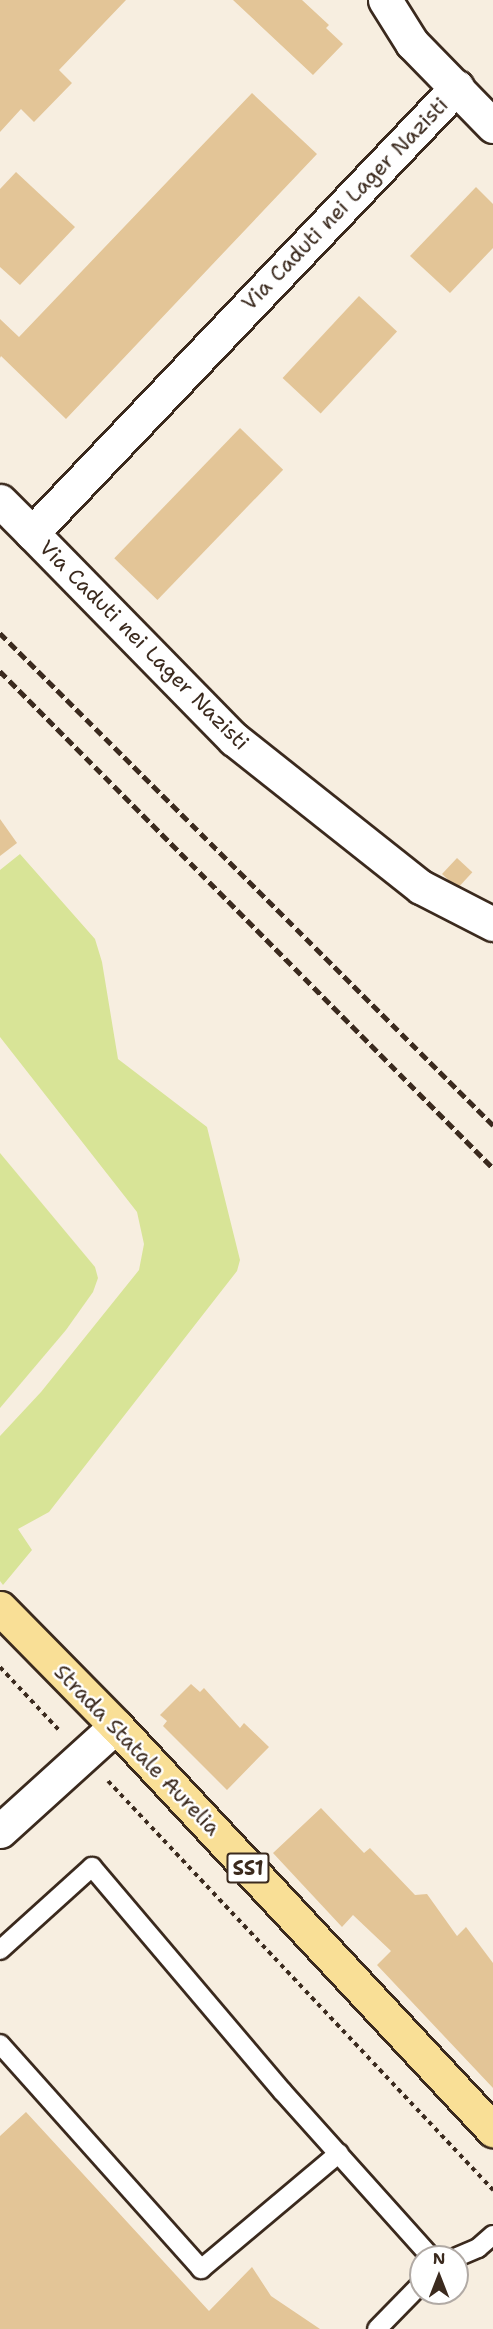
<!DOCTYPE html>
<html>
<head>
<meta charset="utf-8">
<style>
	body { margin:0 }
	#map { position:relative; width:493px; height:2329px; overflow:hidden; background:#f7eee0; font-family:"Shantell Sans",sans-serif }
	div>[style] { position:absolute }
	.green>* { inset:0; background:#d8e497 }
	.building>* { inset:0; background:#e3c597; transform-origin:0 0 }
	.path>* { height:4px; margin-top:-2px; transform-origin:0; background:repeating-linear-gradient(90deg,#3b2a1e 0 4.5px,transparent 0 9px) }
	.roads { filter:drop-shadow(2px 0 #3b2a1e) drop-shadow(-2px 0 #3b2a1e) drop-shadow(0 2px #3b2a1e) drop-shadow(0 -2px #3b2a1e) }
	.service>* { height:18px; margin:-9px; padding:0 9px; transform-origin:9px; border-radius:9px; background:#fff }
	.minor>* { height:33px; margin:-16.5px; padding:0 16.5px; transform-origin:16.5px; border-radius:16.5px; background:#fff }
	.secondary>* { height:33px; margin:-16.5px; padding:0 16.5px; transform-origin:16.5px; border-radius:16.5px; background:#fff }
	.primary>* { height:33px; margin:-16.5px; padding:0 16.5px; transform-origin:16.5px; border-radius:16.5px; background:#f9df96 }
	.rail>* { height:4.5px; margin-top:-2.25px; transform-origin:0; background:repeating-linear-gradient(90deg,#3b2a1e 0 9px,transparent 0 13.5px) }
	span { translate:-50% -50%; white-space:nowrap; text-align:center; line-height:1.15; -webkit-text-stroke:5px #fff; paint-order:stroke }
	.shield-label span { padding:2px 4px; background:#fff; border:2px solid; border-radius:4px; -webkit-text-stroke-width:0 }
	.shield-label { font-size:20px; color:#3b2a1e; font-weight:700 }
	.street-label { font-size:21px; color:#3b2a1e }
	.north { position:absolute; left:409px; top:2245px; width:60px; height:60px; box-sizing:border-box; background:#fff; border:2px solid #b1aaa5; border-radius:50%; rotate:0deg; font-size:16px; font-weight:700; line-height:24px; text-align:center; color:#3b2a1e }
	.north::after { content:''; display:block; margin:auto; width:21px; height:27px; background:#3b2a1e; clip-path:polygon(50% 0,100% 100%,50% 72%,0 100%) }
</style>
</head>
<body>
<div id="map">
	<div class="green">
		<div style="clip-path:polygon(20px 854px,95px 939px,102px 962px,118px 1059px,207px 1127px,240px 1260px,237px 1271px,49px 1512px,18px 1529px,32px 1550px,3px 1585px,0 1581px,0 1436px,41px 1392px,139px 1270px,144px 1244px,137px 1212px,0 1037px,0 870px)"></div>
		<div style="clip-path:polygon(0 1153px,95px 1267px,98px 1278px,93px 1292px,66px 1330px,0 1408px)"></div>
	</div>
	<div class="building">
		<div style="clip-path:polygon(0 0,126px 0,59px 70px,72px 83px,34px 122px,21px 109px,0 132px)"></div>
		<div style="clip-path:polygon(233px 0,302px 0,329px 25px,326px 28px,343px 44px,313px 75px)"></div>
		<div style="clip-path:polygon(252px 93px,317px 154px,66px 419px,1px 356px,0 358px,0 319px,19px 337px)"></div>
		<div style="clip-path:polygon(16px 172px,75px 227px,20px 285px,0 267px,0 189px)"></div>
		<div style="clip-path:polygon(476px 187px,493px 204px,493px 248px,450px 293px,410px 256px)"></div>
		<div style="left:359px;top:296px;width:52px;height:112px;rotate:43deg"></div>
		<div style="left:240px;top:428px;width:60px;height:181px;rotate:44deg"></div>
		<div style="clip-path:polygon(0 819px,17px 843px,0 856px)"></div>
		<div style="left:457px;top:858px;width:21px;height:22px;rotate:43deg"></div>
		<div style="clip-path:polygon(191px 1684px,200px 1692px,204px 1688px,240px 1728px,244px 1723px,269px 1747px,227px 1790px,163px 1726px,167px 1721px,160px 1715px)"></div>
		<div style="clip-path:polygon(321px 1808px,364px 1853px,370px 1848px,415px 1895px,427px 1894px,457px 1936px,466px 1927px,493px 1963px,493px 2088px,377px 1965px,391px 1951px,353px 1915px,342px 1927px,273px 1853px)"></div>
		<div style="clip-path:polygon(26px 2112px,209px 2311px,252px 2267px,271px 2296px,320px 2329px,0 2329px,0 2136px)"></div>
	</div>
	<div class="path">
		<div style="left:0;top:1667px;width:86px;rotate:46.9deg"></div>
		<div style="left:108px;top:1781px;width:562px;rotate:46.73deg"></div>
	</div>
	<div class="roads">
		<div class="service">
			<div style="left:0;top:1950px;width:124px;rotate:-42.1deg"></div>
			<div style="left:92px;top:1867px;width:294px;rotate:49.7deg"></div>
			<div style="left:282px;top:2091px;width:223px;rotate:48.1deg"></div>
			<div style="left:0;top:2044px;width:302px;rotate:48.2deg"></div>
			<div style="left:201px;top:2269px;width:180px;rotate:-40deg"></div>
			<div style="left:457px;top:2257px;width:23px;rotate:-23deg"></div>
			<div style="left:478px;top:2248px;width:20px;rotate:-41deg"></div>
			<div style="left:377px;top:2329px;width:63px;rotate:-45.6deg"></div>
		</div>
		<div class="minor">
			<div style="left:457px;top:87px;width:616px;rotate:133.62deg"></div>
			<div style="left:32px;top:533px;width:289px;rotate:45.6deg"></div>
			<div style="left:234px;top:739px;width:238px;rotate:38.4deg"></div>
			<div style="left:421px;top:887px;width:81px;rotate:27.2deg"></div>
			<div style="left:0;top:501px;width:45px;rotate:45deg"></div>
			<div style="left:0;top:1831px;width:156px;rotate:-42.2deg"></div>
		</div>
		<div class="secondary">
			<div style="left:385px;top:0;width:51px;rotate:57.9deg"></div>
			<div style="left:412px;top:43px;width:116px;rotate:45.7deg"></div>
		</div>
		<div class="primary">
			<div style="left:0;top:1608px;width:165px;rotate:45.5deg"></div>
			<div style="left:116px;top:1726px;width:553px;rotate:46.98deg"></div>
		</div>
	</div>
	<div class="rail">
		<div style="left:0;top:633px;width:697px;rotate:44.94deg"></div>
		<div style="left:0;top:671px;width:700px;rotate:45.23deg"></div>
	</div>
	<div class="shield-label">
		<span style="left:248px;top:1868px">SS1</span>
	</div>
	<div class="street-label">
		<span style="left:345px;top:204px;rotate:-46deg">Via Caduti nei Lager Nazisti</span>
		<span style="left:144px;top:645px;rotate:45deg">Via Caduti nei Lager Nazisti</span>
		<span style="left:137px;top:1750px;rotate:46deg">Strada Statale Aurelia</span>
	</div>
	<div class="north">N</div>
</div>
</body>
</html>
